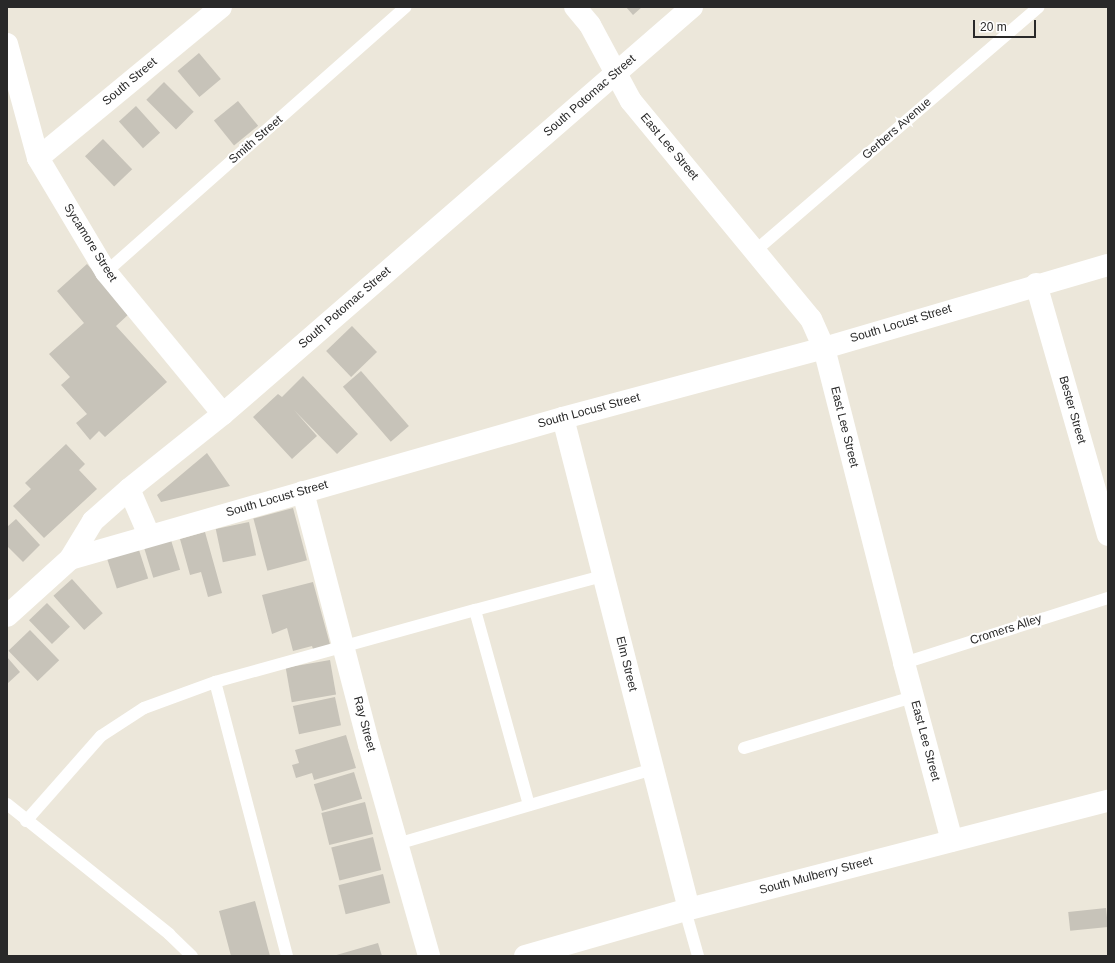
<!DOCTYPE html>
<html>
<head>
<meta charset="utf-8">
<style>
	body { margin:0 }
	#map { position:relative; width:1115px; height:963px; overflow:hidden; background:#ece7da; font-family:Arial,sans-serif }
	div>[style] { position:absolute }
	.building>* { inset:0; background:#c7c3b9; transform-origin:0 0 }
	.service>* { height:12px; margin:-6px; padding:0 6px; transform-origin:6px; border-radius:6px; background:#fff }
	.minor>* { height:22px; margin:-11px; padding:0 11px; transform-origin:11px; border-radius:11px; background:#fff }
	.secondary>* { height:22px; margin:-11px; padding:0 11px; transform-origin:11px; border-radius:11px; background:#fff }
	span { translate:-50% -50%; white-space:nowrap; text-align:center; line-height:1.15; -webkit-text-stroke:4px #fff; paint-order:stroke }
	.street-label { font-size:12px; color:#292929 }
	.frame { position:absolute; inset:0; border:8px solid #292929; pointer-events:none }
	.scale { position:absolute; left:973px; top:20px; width:63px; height:18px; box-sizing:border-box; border:2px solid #292929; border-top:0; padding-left:5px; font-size:12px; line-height:14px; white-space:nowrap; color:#292929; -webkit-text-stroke:3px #fff; paint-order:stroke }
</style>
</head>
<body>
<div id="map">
	<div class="building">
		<div style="clip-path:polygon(626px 7px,642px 7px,633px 15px)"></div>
		<div style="left:199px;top:53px;width:34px;height:28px;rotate:50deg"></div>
		<div style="left:164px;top:82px;width:42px;height:25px;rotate:45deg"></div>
		<div style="left:238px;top:101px;width:32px;height:31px;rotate:51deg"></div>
		<div style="left:136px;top:106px;width:36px;height:23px;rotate:48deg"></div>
		<div style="left:103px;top:139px;width:42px;height:25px;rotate:46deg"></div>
		<div style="clip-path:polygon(87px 264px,130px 313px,116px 326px,167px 382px,105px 437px,99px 431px,90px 440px,76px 423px,87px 414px,61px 385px,70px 377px,49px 354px,84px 323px,57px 291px)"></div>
		<div style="left:352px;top:326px;width:36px;height:36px;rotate:46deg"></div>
		<div style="left:361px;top:371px;width:73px;height:24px;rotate:49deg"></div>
		<div style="clip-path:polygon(303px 376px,358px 434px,337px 454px,294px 410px,317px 436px,292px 459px,253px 417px,278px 394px,282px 397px)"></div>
		<div style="clip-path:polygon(66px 444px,85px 464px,79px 470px,97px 489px,44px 538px,13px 506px,31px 489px,25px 483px)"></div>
		<div style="clip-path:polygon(207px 453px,230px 486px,161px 502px,157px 495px)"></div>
		<div style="left:293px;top:508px;width:54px;height:41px;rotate:75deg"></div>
		<div style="clip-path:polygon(16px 519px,40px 545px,23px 562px,7px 546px,7px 527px)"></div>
		<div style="left:249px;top:522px;width:34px;height:34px;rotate:78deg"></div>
		<div style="clip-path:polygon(205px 532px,222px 593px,208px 597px,201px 572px,190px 575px,180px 539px)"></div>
		<div style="left:171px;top:540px;width:31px;height:28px;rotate:73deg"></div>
		<div style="left:138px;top:547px;width:33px;height:33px;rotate:72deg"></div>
		<div style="left:72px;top:579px;width:46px;height:25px;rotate:48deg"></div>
		<div style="clip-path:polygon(313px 582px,331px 648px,314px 652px,312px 646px,293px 651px,287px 628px,272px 634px,262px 595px)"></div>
		<div style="left:47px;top:603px;width:33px;height:25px;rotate:46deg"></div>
		<div style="left:30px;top:630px;width:42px;height:30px;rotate:46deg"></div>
		<div style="clip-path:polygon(7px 657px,20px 672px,7px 684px)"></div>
		<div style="left:330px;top:660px;width:35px;height:45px;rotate:80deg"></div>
		<div style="left:335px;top:697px;width:29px;height:43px;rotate:78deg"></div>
		<div style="clip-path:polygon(346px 735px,356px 768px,314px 780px,312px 773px,296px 778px,292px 765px,299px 763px,295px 750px)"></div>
		<div style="left:354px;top:772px;width:28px;height:42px;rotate:73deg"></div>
		<div style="left:365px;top:802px;width:33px;height:45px;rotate:76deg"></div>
		<div style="left:373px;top:837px;width:34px;height:43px;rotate:76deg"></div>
		<div style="left:383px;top:874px;width:30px;height:46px;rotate:76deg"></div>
		<div style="clip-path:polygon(255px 901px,270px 956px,231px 956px,219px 911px)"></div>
		<div style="left:1106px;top:908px;width:19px;height:38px;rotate:84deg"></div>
		<div style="clip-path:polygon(378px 943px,382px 956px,333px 956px)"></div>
	</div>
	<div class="service">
		<div style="left:755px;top:251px;width:374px;rotate:-40.7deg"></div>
		<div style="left:106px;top:272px;width:400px;rotate:-41.5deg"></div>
		<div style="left:904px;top:663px;width:214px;rotate:-17.7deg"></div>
		<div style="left:744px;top:748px;width:177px;rotate:-16.8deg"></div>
		<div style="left:7px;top:804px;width:208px;rotate:38.7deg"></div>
		<div style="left:169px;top:934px;width:32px;rotate:44deg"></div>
		<div style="left:529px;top:805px;width:202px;rotate:-105.5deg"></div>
		<div style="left:475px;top:610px;width:132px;rotate:-14.9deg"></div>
		<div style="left:26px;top:821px;width:113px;rotate:-48.6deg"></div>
		<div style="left:101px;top:736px;width:51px;rotate:-33.1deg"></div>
		<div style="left:144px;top:708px;width:76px;rotate:-20.1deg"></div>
		<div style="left:397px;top:844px;width:267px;rotate:-16.3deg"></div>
		<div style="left:685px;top:910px;width:48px;rotate:74.2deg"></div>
		<div style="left:287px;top:956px;width:283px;rotate:-104.7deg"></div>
		<div style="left:215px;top:682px;width:270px;rotate:-15.5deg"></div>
	</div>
	<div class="minor">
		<div style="left:575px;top:7px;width:23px;rotate:50deg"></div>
		<div style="left:590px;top:25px;width:86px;rotate:61.7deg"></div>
		<div style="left:631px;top:101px;width:283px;rotate:50.5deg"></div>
		<div style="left:811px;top:319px;width:32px;rotate:66deg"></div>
		<div style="left:824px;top:348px;width:325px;rotate:75.7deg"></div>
		<div style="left:904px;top:663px;width:184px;rotate:74.9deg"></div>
		<div style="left:7px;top:44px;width:118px;rotate:74.8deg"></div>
		<div style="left:38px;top:158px;width:133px;rotate:59.2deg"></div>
		<div style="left:106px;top:272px;width:184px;rotate:50.5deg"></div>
		<div style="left:38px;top:158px;width:237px;rotate:-39.5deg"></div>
		<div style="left:1036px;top:284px;width:261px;rotate:74deg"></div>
		<div style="left:563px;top:418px;width:507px;rotate:75.61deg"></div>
		<div style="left:303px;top:492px;width:261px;rotate:75.4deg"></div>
		<div style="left:369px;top:745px;width:219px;rotate:74.1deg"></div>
		<div style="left:525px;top:956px;width:171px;rotate:-16deg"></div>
		<div style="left:689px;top:909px;width:433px;rotate:-14.5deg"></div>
	</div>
	<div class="secondary">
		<div style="left:129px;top:489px;width:50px;rotate:66.5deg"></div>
		<div style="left:70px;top:559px;width:513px;rotate:-15.96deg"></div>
		<div style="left:563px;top:418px;width:270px;rotate:-15deg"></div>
		<div style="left:824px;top:348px;width:296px;rotate:-16.3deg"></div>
		<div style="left:7px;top:616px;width:85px;rotate:-42.1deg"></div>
		<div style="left:70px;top:559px;width:44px;rotate:-58.8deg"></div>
		<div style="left:93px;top:521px;width:48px;rotate:-41.6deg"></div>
		<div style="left:129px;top:489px;width:120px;rotate:-38.6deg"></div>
		<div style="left:223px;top:414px;width:621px;rotate:-40.95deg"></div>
	</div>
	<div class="street-label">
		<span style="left:130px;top:82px;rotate:-40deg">South Street</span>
		<span style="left:590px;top:96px;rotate:-41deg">South Potomac Street</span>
		<span style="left:897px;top:129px;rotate:-41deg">Gerbers Avenue</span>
		<span style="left:256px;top:140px;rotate:-41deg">Smith Street</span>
		<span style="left:669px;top:147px;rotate:50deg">East Lee Street</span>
		<span style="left:90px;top:243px;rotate:58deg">Sycamore Street</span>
		<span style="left:345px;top:308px;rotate:-41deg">South Potomac Street</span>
		<span style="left:901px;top:324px;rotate:-17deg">South Locust Street</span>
		<span style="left:1072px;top:410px;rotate:74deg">Bester Street</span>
		<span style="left:589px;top:411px;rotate:-15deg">South Locust Street</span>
		<span style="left:844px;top:427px;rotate:76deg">East Lee Street</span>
		<span style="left:277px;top:499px;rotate:-16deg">South Locust Street</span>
		<span style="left:1006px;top:630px;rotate:-18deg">Cromers Alley</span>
		<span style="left:626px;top:664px;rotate:76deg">Elm Street</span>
		<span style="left:364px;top:724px;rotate:75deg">Ray Street</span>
		<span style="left:925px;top:741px;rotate:75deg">East Lee Street</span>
		<span style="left:816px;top:876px;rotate:-15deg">South Mulberry Street</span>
	</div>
	<div class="frame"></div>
	<div class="scale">20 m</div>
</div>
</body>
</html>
